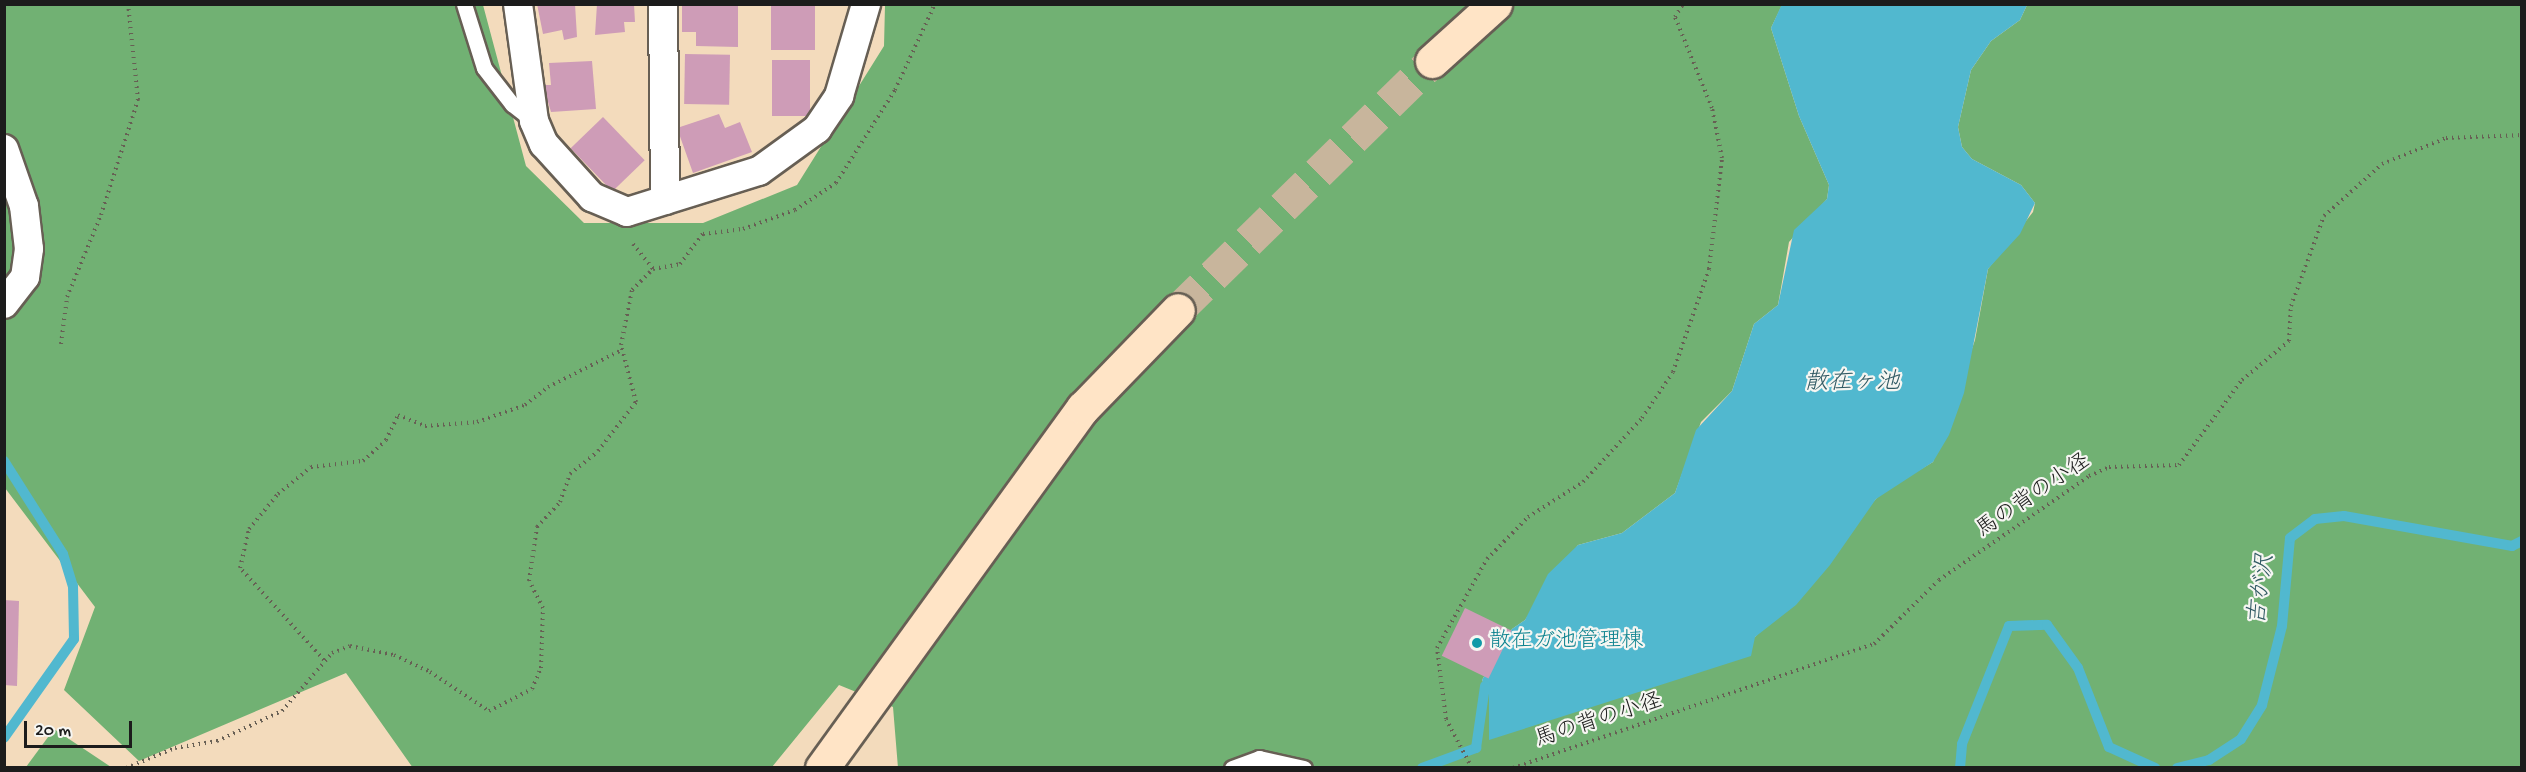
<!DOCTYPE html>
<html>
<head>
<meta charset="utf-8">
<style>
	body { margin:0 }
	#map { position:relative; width:2526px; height:772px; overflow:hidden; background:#f3dbbc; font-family:"Gochi Hand","Klee One",sans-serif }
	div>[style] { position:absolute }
	.forest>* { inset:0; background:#71b173 }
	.water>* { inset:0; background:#51b8cf }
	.stream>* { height:10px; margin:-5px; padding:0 5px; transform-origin:5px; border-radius:5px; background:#51b8cf }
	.building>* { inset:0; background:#ce9cb7; transform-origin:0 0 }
	.secondary-tunnel>* { height:33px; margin-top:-16.5px; transform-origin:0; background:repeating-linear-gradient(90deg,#c8b59c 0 33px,transparent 0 49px) }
	.path>* { height:4px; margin-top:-2px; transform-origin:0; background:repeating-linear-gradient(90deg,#675f54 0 1.5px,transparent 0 6px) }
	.roads { filter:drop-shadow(2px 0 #675f54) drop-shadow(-2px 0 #675f54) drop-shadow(0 2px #675f54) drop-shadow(0 -2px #675f54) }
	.lane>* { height:15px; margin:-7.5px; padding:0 7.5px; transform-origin:7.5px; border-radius:7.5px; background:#fff }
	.street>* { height:28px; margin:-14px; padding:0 14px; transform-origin:14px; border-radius:14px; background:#fff }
	.secondary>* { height:33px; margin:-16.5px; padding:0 16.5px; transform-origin:16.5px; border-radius:16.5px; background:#ffe4c6 }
	.dots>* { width:16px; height:16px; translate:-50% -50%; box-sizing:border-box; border:3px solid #f6f6f2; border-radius:50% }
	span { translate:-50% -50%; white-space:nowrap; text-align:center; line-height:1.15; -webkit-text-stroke:4.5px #f6f6f2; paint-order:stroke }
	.street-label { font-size:22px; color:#1c1c1c }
	.culture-label { font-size:22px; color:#0d838f }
	.left { translate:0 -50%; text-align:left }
	.water-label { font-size:24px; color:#315a64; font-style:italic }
	.frame { position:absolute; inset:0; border:6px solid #1c1c1c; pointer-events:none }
	.scale { position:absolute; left:24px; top:721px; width:108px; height:27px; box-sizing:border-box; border:3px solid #1c1c1c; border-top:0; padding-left:8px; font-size:18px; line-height:21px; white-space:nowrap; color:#1c1c1c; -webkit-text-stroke:4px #f6f6f2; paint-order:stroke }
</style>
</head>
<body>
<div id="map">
	<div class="forest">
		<div style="clip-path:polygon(5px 5px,483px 5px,526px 166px,584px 223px,703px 223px,797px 185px,884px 46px,885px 5px,1782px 5px,1771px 28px,1799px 116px,1829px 185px,1827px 199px,1789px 242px,1778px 305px,1754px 324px,1732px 391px,1701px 422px,1675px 493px,1622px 533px,1578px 545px,1525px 620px,1512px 629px,1482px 680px,1489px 693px,1489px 739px,1641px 690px,1755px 637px,1882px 492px,1933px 462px,1975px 340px,1988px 269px,2033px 212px,2035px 203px,2021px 185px,1972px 159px,1962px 147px,1958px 127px,1971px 70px,1991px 41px,2020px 20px,2027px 5px,2521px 5px,2521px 767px,898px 768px,893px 707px,839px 685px,772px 767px,413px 768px,346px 673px,139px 761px,64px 690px,95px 607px,5px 488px)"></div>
		<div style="clip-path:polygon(54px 729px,111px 767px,26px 767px)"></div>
	</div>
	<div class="water">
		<div style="clip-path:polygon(1782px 4px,2027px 5px,2020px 20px,1991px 41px,1971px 70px,1958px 127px,1962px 147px,1972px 159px,2021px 185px,2035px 203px,2020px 234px,1988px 269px,1964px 393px,1949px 435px,1933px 462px,1876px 499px,1830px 565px,1796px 605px,1755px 637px,1751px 656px,1489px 740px,1489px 693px,1482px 680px,1512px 629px,1525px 620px,1548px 574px,1578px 545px,1622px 533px,1675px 493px,1696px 430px,1732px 391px,1754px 324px,1778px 305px,1794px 230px,1827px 199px,1829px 185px,1799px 116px,1771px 28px)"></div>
	</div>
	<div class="stream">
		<div style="left:4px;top:461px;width:110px;rotate:57.6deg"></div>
		<div style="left:63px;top:554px;width:34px;rotate:73deg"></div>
		<div style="left:73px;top:586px;width:53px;rotate:88.9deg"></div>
		<div style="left:74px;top:639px;width:121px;rotate:125.3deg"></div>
		<div style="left:1422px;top:768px;width:58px;rotate:-20.3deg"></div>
		<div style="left:1476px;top:748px;width:63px;rotate:-81.7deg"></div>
		<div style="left:1960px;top:768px;width:24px;rotate:-85deg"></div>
		<div style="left:1962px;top:744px;width:127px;rotate:-68.3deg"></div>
		<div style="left:2009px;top:626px;width:38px;rotate:-2deg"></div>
		<div style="left:2047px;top:625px;width:53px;rotate:54.2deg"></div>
		<div style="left:2078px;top:668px;width:85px;rotate:68.6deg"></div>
		<div style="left:2109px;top:747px;width:51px;rotate:24.5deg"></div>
		<div style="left:2177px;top:768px;width:33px;rotate:-14deg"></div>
		<div style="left:2209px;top:760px;width:38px;rotate:-33deg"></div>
		<div style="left:2241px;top:739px;width:40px;rotate:-58deg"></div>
		<div style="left:2262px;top:705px;width:81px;rotate:-75.8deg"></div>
		<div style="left:2282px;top:626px;width:88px;rotate:-84.8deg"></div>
		<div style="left:2290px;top:538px;width:31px;rotate:-37deg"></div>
		<div style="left:2315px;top:519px;width:29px;rotate:-6deg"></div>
		<div style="left:2344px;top:516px;width:171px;rotate:10.1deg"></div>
		<div style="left:2512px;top:546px;width:11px;rotate:-27deg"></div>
	</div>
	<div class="building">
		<div style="clip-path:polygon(537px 4px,575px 4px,577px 37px,564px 40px,562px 30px,543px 34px)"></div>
		<div style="clip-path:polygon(597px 4px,634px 4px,635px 22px,624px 22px,625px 32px,595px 35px)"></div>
		<div style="clip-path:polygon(682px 4px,738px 4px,738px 47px,696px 46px,696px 32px,682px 32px)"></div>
		<div style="left:771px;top:4px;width:44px;height:46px"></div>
		<div style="left:685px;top:54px;width:45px;height:50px;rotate:1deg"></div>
		<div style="left:772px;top:60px;width:38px;height:56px"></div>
		<div style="clip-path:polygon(592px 61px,596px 109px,551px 112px,543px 85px,551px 85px,549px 63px)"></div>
		<div style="clip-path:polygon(719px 114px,725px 128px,740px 122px,752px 152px,693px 173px,677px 128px)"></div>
		<div style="left:603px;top:117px;width:60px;height:45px;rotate:46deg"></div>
		<div style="clip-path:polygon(4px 600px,19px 601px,17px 686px,4px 685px)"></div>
		<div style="left:1465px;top:608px;width:52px;height:53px;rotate:26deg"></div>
	</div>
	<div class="secondary-tunnel">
		<div style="left:1178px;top:310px;width:356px;rotate:-44.4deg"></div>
	</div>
	<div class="path">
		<div style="left:633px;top:244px;width:32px;rotate:51deg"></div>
		<div style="left:61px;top:344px;width:47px;rotate:-82.7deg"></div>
		<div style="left:67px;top:297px;width:89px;rotate:-67.5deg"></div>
		<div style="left:101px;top:215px;width:121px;rotate:-72.2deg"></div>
		<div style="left:138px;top:100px;width:97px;rotate:-95.9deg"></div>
		<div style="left:324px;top:660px;width:125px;rotate:-132.4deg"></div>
		<div style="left:240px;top:568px;width:40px;rotate:-77deg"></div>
		<div style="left:249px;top:529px;width:45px;rotate:-50.4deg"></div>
		<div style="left:278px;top:494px;width:43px;rotate:-39.3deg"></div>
		<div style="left:311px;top:467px;width:52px;rotate:-6.6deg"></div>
		<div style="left:363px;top:461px;width:31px;rotate:-42deg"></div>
		<div style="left:386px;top:440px;width:28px;rotate:-64deg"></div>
		<div style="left:398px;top:415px;width:29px;rotate:22deg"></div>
		<div style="left:425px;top:426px;width:52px;rotate:-4.4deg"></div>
		<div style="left:477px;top:422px;width:51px;rotate:-19.5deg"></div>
		<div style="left:525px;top:405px;width:29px;rotate:-38deg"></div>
		<div style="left:548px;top:387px;width:83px;rotate:-26.6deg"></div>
		<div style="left:126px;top:768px;width:53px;rotate:-22.2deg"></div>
		<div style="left:175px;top:748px;width:43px;rotate:-9.5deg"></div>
		<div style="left:217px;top:741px;width:72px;rotate:-24.8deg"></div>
		<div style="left:282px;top:711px;width:77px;rotate:-49.2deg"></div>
		<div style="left:332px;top:653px;width:19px;rotate:-21deg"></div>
		<div style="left:350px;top:646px;width:45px;rotate:11.6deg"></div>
		<div style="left:394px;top:655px;width:40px;rotate:25deg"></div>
		<div style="left:430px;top:672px;width:71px;rotate:33.5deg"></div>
		<div style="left:489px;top:711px;width:48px;rotate:-27.1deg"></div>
		<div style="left:532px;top:689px;width:23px;rotate:-67deg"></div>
		<div style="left:541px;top:668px;width:60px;rotate:-88.1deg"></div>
		<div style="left:543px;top:608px;width:30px;rotate:-117deg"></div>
		<div style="left:529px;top:581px;width:55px;rotate:-81.6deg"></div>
		<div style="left:537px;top:527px;width:34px;rotate:-47deg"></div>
		<div style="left:560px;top:502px;width:30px;rotate:-70deg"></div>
		<div style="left:570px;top:474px;width:36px;rotate:-39deg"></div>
		<div style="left:598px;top:451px;width:62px;rotate:-52.2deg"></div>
		<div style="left:636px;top:402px;width:59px;rotate:-104.7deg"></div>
		<div style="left:621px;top:345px;width:56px;rotate:-78.7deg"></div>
		<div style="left:632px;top:290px;width:30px;rotate:-45deg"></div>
		<div style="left:653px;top:269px;width:27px;rotate:-10deg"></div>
		<div style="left:680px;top:264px;width:38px;rotate:-53deg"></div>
		<div style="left:703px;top:234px;width:40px;rotate:-7.1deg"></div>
		<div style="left:743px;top:229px;width:55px;rotate:-20.1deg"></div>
		<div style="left:795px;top:210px;width:49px;rotate:-33.4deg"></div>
		<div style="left:836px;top:183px;width:110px;rotate:-57.6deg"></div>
		<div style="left:895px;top:90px;width:95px;rotate:-65.1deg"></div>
		<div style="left:1472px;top:768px;width:55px;rotate:-118deg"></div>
		<div style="left:1446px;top:719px;width:72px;rotate:-97.2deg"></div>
		<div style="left:1437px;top:648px;width:102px;rotate:-60.7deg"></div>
		<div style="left:1487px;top:559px;width:59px;rotate:-45.7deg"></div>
		<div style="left:1528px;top:517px;width:65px;rotate:-32.5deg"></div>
		<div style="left:1583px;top:482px;width:87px;rotate:-47.3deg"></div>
		<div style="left:1642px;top:418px;width:55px;rotate:-56deg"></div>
		<div style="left:1673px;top:372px;width:109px;rotate:-70.7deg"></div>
		<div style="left:1709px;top:269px;width:112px;rotate:-83.3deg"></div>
		<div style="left:1722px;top:158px;width:51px;rotate:-101.3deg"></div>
		<div style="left:1712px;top:108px;width:98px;rotate:-112.1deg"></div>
		<div style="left:1675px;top:17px;width:15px;rotate:-58deg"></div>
		<div style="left:1513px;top:768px;width:382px;rotate:-19deg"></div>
		<div style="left:1874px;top:644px;width:91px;rotate:-44.6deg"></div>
		<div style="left:1939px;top:580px;width:183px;rotate:-34.7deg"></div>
		<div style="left:2089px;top:476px;width:22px;rotate:-24deg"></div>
		<div style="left:2109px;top:467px;width:70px;rotate:-1.6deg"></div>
		<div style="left:2179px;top:465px;width:106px;rotate:-53.5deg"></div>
		<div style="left:2242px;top:380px;width:61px;rotate:-39.7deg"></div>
		<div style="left:2289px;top:341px;width:35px;rotate:-87deg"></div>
		<div style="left:2291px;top:306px;width:96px;rotate:-69.9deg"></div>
		<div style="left:2324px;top:216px;width:78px;rotate:-41.9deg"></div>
		<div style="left:2382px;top:164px;width:69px;rotate:-22.1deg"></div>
		<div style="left:2446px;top:138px;width:76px;rotate:-2.3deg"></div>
	</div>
	<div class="roads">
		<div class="lane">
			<div style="left:464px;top:4px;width:67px;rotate:72.6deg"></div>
			<div style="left:484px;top:68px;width:46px;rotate:52.1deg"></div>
			<div style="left:512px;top:104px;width:28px;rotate:38deg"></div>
			<div style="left:1232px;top:768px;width:29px;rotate:-20deg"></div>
			<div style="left:1259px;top:758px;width:46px;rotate:12.5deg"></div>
		</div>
		<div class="street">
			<div style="left:518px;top:4px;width:118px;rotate:82.2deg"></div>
			<div style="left:534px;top:121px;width:25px;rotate:67deg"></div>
			<div style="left:544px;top:144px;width:72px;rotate:47.8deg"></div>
			<div style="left:592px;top:197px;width:38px;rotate:23deg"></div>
			<div style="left:627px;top:212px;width:138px;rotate:-17.3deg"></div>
			<div style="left:759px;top:171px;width:72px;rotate:-35.9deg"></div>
			<div style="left:817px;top:129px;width:40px;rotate:-56deg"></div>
			<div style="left:839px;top:96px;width:96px;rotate:-73.6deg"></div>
			<div style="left:663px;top:4px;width:196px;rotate:89.4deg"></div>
			<div style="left:4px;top:149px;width:60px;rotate:70.7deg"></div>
			<div style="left:24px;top:206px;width:43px;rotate:83.4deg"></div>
			<div style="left:29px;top:249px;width:28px;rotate:98deg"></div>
			<div style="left:25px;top:277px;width:34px;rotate:128deg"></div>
		</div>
		<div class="secondary">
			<div style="left:1432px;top:61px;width:85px;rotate:-42.1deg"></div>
			<div style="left:822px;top:768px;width:445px;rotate:-54.1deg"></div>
			<div style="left:1083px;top:408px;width:136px;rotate:-45.9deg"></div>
		</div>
	</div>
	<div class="dots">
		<div style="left:1477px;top:643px;background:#0f9aa8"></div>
	</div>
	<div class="street-label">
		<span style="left:2034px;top:497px;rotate:-34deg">馬の背の小径</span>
		<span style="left:1599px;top:722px;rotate:-18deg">馬の背の小径</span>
	</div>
	<div class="culture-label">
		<span class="left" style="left:1489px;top:643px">散在ガ池管理棟</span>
	</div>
	<div class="water-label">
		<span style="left:1852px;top:384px">散在ヶ池</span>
		<span style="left:2263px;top:590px;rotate:-83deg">吉が沢</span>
	</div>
	<div class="frame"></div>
	<div class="scale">20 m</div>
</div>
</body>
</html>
